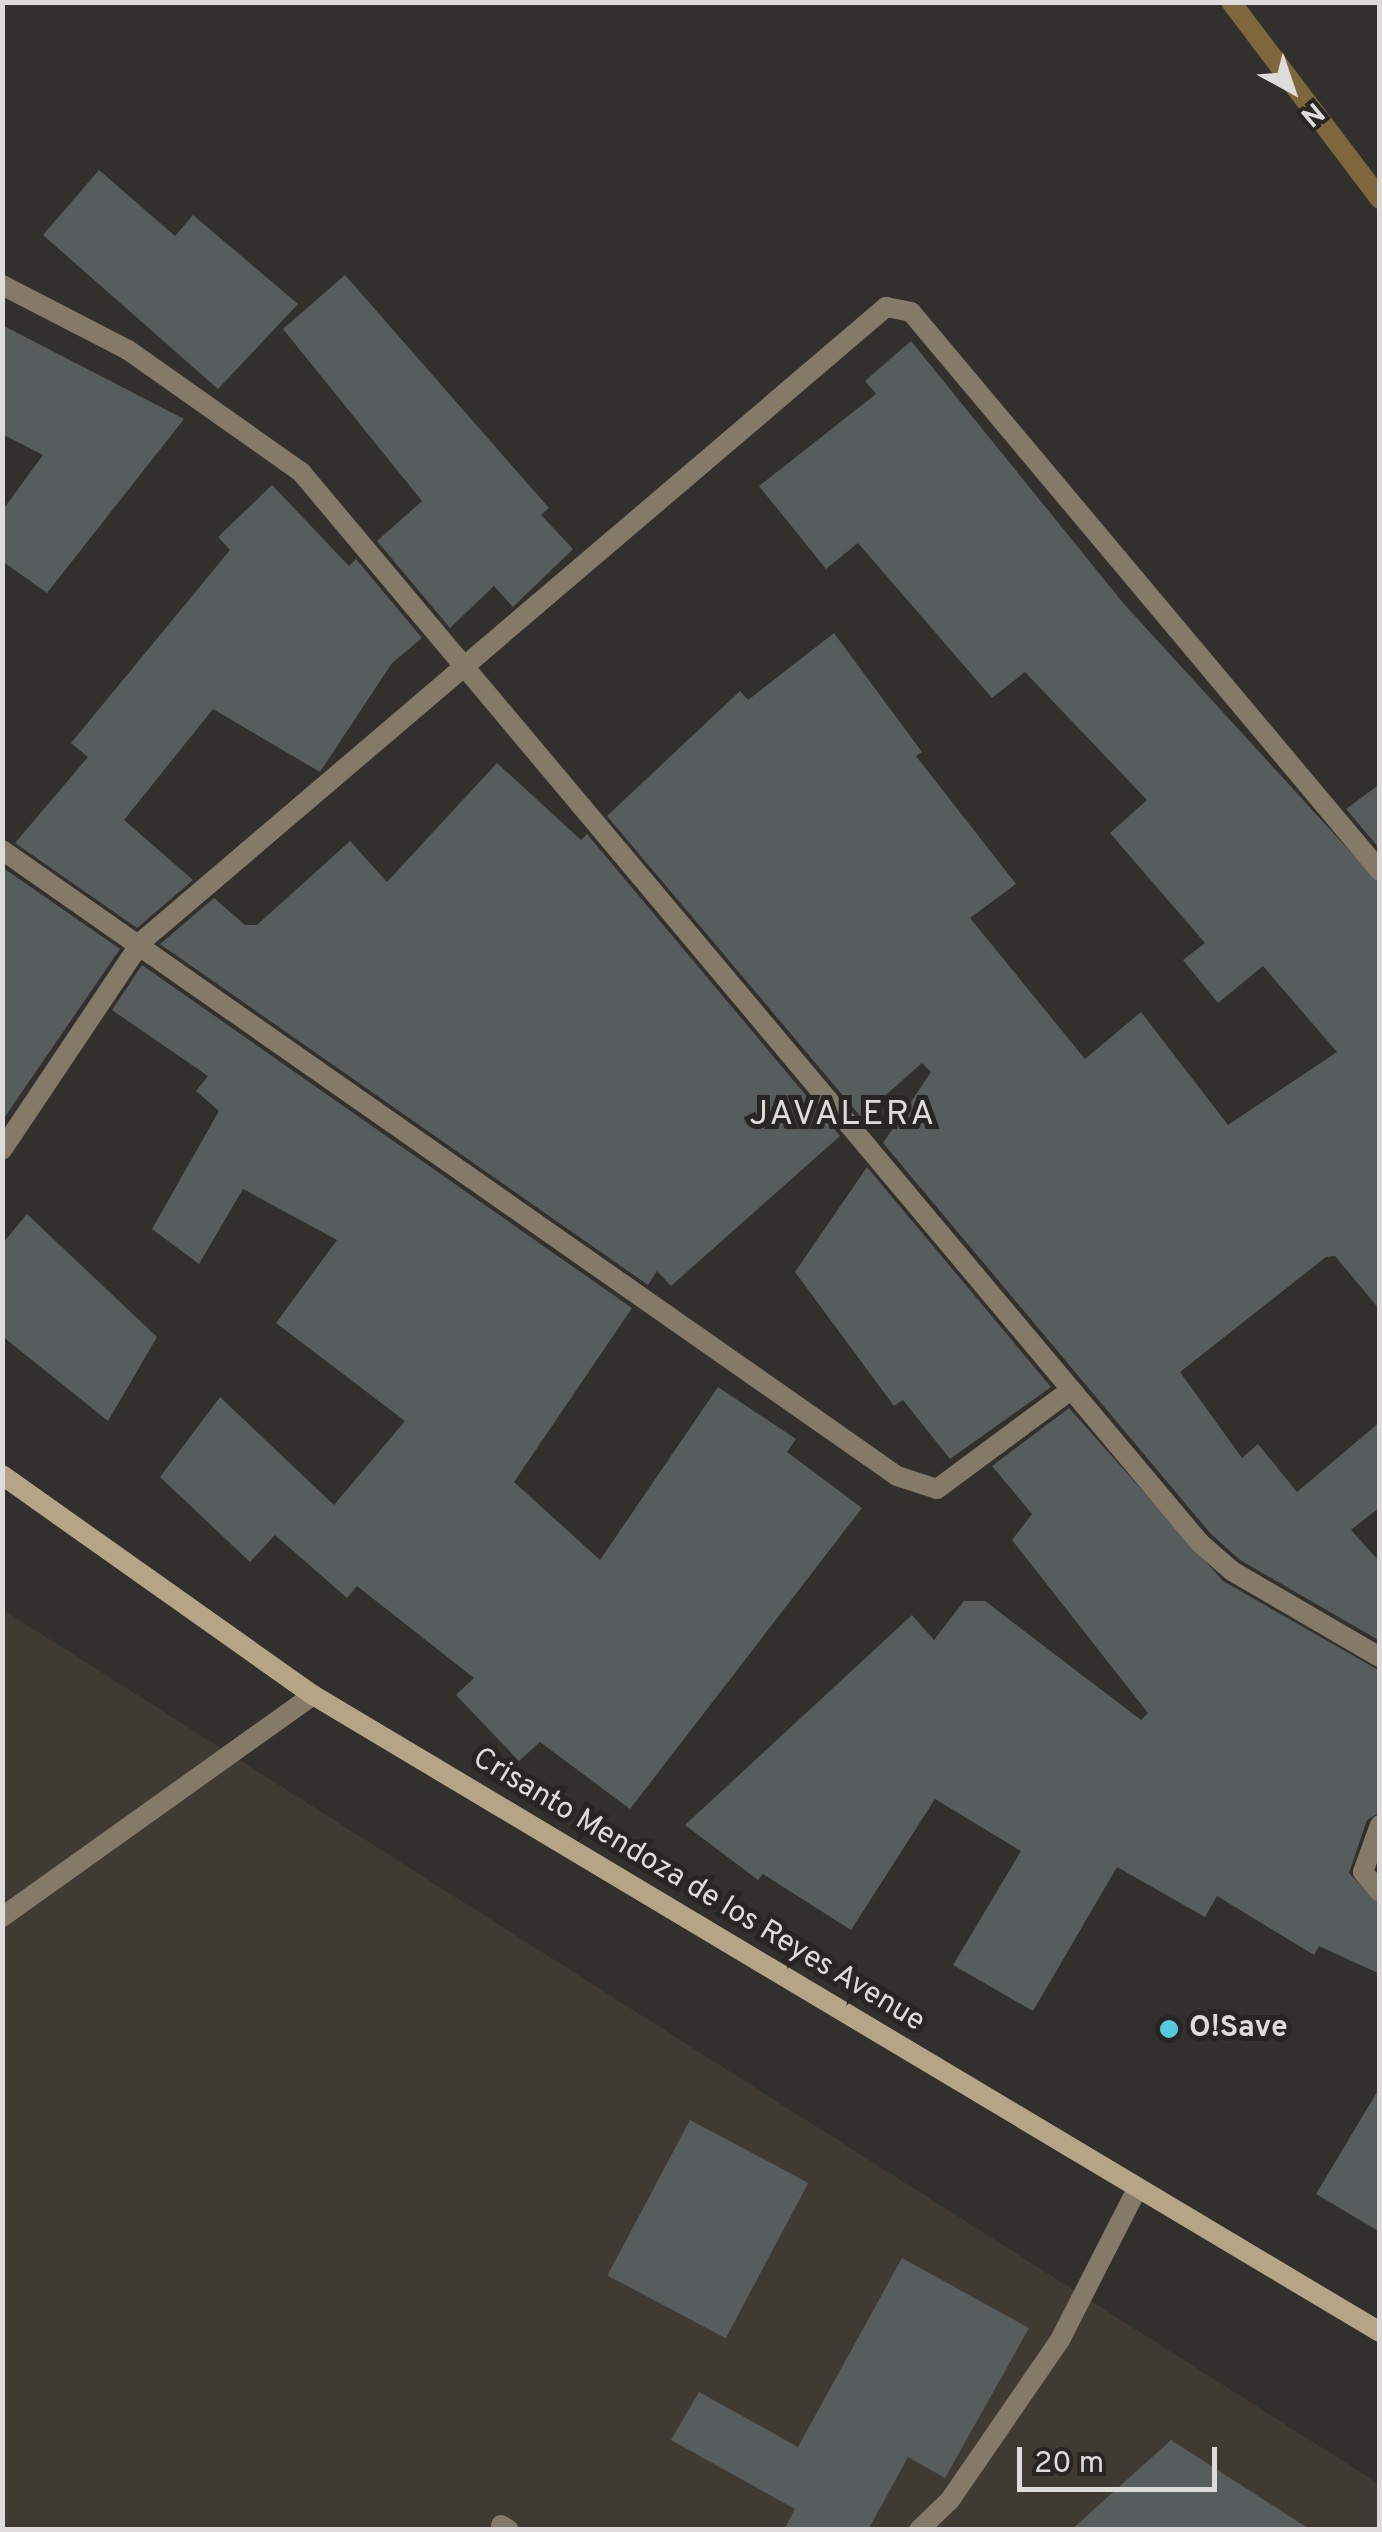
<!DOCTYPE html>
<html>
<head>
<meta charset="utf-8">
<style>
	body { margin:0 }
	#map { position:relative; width:1382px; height:2532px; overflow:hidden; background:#32302d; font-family:Overpass,sans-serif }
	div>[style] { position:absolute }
	.built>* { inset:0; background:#3f3a32 }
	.stream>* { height:20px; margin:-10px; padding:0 10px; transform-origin:10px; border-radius:10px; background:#7e673a }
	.building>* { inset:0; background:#575c5d; transform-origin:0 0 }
	.service>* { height:20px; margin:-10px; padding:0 10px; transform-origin:10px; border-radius:10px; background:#857a67 }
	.minor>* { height:20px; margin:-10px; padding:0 10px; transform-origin:10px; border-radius:10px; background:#857a67 }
	.secondary>* { height:20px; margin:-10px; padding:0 10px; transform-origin:10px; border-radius:10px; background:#b5a485 }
	.dots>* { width:28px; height:28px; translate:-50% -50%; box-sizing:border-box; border:5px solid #282623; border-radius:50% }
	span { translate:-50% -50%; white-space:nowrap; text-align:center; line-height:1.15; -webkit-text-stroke:10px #282623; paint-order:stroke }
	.street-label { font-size:30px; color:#dddcda }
	.poi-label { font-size:30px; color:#dddcda; font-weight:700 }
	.left { translate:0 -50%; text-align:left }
	.quarter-label { font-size:35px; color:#dddcda; letter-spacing:2.5px }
	.frame { position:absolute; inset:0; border:5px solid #dddcda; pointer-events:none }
	.north { position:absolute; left:1242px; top:40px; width:100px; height:100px; -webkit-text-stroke:8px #282623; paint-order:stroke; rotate:140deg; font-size:28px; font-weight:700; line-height:40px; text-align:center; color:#dddcda }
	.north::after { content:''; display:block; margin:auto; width:35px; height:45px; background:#dddcda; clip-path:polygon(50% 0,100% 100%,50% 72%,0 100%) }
	.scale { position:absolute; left:1017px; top:2447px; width:200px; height:45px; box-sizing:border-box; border:5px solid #dddcda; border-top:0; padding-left:12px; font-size:30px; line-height:35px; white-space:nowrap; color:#dddcda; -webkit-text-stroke:8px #282623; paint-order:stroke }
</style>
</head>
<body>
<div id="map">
	<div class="built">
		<div style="clip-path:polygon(2px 1609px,1379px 2484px,1379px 2529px,3px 2529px)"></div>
	</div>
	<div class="stream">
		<div style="left:1231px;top:2px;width:247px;rotate:52.9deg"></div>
	</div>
	<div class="building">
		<div style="clip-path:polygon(99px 170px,175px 236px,193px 215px,298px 304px,218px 389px,43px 235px)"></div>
		<div style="clip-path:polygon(345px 275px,549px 508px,541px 515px,573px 549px,513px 607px,494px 586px,450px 628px,377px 541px,422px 501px,283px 329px)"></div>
		<div style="clip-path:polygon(2px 325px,184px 419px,47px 593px,2px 561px,2px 511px,43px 455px,2px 434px)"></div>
		<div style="clip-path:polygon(911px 341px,1124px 604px,1380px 884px,1380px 1310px,1335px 1256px,1326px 1257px,1180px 1372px,1242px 1458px,1258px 1444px,1297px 1492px,1380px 1422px,1380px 1507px,1351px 1530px,1380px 1562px,1380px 1641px,1240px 1560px,1210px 1533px,883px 1143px,931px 1072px,922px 1063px,861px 1117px,607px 816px,740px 691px,748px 700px,834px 633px,922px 752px,916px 756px,1016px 884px,970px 918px,1085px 1059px,1141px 1012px,1228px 1125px,1337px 1052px,1263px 966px,1218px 1003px,1183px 960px,1205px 943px,1110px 833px,1147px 800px,1025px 672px,992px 698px,858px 543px,826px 569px,759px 486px,876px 394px,865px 381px)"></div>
		<div style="clip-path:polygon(272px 485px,349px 566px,356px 559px,422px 638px,392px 663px,320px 772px,213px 709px,124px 820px,193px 880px,137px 928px,15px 843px,88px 757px,71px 743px,230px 550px,218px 537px)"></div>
		<div style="clip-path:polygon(497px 763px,581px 840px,587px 834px,840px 1136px,671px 1286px,657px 1271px,648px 1285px,160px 944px,214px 898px,245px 925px,257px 925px,350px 841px,387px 882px)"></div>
		<div style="clip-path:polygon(1380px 784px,1380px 849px,1346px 809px)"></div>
		<div style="clip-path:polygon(2px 867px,120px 949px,2px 1121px)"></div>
		<div style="clip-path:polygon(142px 965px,632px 1308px,514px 1482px,600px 1560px,718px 1387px,796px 1439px,787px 1452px,862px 1508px,630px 1809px,540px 1742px,519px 1761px,456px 1695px,474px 1678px,357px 1586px,347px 1598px,275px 1535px,250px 1562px,160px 1477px,220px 1397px,334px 1505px,405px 1421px,276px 1323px,337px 1240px,243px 1189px,199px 1264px,152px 1229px,219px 1111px,196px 1091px,208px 1076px,112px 1010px)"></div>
		<div style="clip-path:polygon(867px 1167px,1051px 1387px,950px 1459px,903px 1400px,894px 1406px,795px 1272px)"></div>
		<div style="clip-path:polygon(27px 1214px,157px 1337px,108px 1421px,2px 1336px,2px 1244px)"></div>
		<div style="clip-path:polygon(1069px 1408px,1223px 1581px,1380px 1671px,1380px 1812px,1367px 1820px,1349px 1873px,1380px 1905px,1380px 1974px,1319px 1946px,1314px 1955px,1217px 1896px,1205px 1917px,1117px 1867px,1033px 2011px,953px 1965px,1021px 1851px,935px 1799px,851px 1930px,763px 1874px,758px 1880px,685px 1825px,912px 1615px,934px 1640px,964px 1601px,985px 1601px,1141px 1720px,1148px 1713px,1012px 1540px,1032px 1514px,992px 1466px)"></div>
		<div style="clip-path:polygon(1380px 2087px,1380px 2232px,1316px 2194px)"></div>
		<div style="left:690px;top:2120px;width:134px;height:176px;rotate:28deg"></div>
		<div style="clip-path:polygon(902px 2258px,1029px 2328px,945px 2478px,908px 2457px,868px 2530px,784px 2530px,795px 2509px,671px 2440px,699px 2392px,798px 2447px)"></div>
		<div style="clip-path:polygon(1171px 2440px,1311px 2530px,1071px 2530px)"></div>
	</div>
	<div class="service">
		<div style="left:1380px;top:1825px;width:50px;rotate:109.9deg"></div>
		<div style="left:1363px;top:1872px;width:26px;rotate:50deg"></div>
		<div style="left:2px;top:1917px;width:382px;rotate:-35.5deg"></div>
		<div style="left:501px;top:2525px;width:9px;rotate:32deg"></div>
		<div style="left:919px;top:2530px;width:43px;rotate:-44.1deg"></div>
		<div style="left:950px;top:2500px;width:194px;rotate:-55.5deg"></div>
		<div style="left:1060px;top:2340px;width:169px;rotate:-63deg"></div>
	</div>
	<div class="minor">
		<div style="left:2px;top:285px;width:142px;rotate:27.3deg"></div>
		<div style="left:128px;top:350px;width:212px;rotate:35.2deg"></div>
		<div style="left:301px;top:472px;width:1398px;rotate:49.99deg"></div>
		<div style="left:1200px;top:1543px;width:43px;rotate:41.2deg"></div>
		<div style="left:1232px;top:1571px;width:171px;rotate:30.2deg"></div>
		<div style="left:2px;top:850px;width:1092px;rotate:34.97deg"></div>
		<div style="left:897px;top:1476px;width:42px;rotate:18deg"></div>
		<div style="left:937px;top:1489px;width:163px;rotate:-36.5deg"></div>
		<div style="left:2px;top:1150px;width:250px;rotate:-56.2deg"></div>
		<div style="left:141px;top:942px;width:979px;rotate:-40.44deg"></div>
		<div style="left:886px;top:307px;width:25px;rotate:11deg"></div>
		<div style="left:911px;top:312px;width:730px;rotate:50deg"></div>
	</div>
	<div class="secondary">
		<div style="left:2px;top:1475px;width:381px;rotate:35.3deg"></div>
		<div style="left:313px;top:1695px;width:1243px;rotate:30.84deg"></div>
	</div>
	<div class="dots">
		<div style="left:1169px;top:2029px;background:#55cade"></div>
	</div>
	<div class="street-label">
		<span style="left:698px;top:1891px;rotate:31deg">Crisanto Mendoza de los Reyes Avenue</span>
	</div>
	<div class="poi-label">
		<span class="left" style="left:1189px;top:2029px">O!Save</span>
	</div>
	<div class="quarter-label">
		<span style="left:843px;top:1115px">JAVALERA</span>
	</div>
	<div class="frame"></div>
	<div class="north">N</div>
	<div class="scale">20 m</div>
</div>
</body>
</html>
